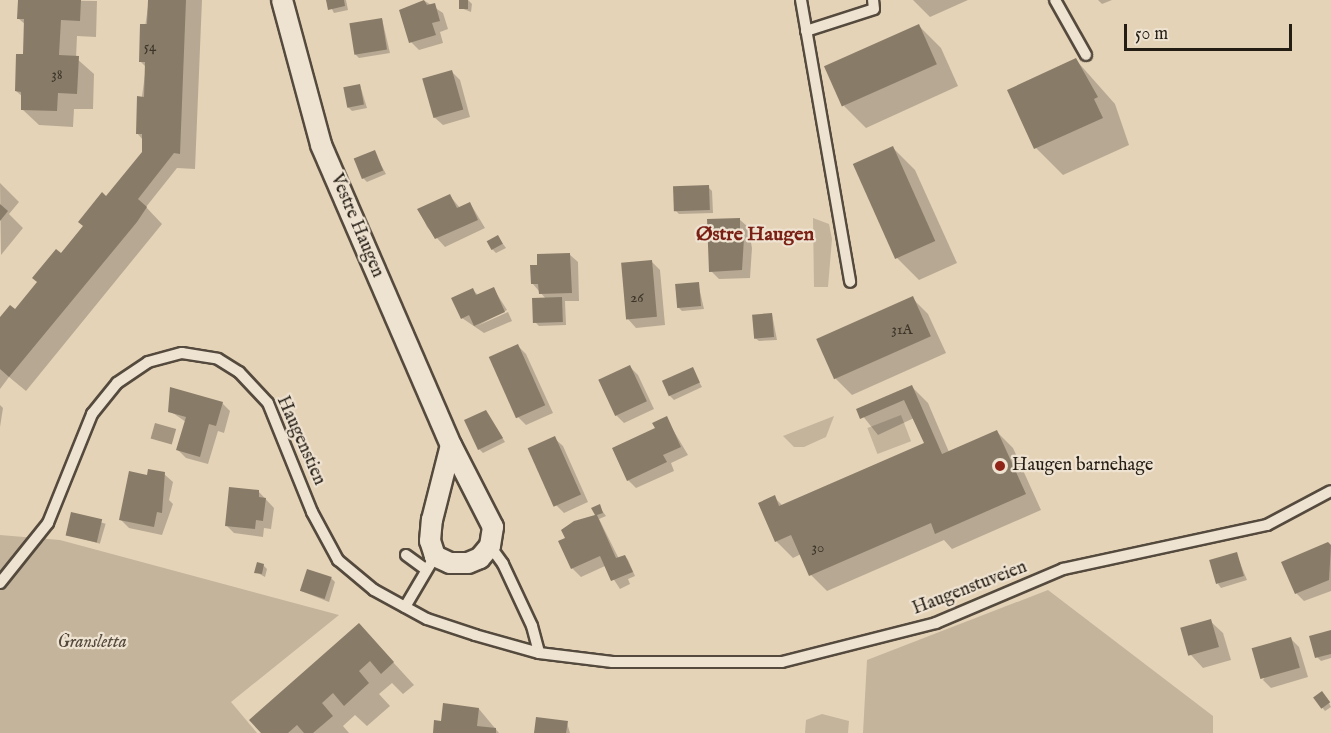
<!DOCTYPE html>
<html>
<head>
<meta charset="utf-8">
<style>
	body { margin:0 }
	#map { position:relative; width:1331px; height:733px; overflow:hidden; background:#e5d3b8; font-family:"IM FELL English",serif }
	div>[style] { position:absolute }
	.green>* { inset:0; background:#c4b49c; transform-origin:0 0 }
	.water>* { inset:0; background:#a39580; transform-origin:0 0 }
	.shadow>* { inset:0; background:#0003; transform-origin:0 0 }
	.building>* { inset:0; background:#887c69; transform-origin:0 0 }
	.roads { filter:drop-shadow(2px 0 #544a3d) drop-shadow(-2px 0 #544a3d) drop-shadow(0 2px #544a3d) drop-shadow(0 -2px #544a3d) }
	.service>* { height:10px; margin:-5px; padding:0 5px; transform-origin:5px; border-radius:5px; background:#eee2d1 }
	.minor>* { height:20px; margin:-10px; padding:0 10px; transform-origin:10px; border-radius:10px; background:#eee2d1 }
	.dots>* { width:16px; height:16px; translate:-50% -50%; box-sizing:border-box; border:3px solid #eee2d1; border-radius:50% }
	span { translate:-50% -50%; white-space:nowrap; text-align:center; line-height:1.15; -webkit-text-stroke:4.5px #eee2d1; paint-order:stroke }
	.number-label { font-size:15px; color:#3d3529 }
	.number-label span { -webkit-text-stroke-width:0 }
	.street-label { font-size:18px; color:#241d14 }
	.poi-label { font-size:18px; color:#241d14 }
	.left { translate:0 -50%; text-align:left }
	.park-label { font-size:18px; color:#544a3d; font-style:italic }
	.neighbourhood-label { font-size:20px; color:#7a1f14; font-weight:700 }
	.scale { position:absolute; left:1124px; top:24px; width:168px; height:27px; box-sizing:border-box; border:3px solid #241d14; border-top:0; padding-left:8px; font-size:18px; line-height:21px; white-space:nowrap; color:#241d14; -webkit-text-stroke:4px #eee2d1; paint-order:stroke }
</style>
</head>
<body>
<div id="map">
	<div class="green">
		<div style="clip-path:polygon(813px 218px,829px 224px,832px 239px,828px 287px,814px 287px)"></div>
		<div style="left:901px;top:415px;width:28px;height:36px;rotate:69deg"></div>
		<div style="clip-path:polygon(834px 416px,826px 437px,804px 447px,794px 447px,783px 436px)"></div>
		<div style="clip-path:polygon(0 535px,60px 540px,339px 615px,231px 702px,257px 733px,0 733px)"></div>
		<div style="clip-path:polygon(1048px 590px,1213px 716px,1213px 733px,863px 733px,867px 660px)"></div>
		<div style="clip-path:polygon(822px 714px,849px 721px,848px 733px,805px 733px,806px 720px)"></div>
	</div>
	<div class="water">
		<div style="left:155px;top:423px;width:22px;height:16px;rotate:16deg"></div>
	</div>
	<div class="shadow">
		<div style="clip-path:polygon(20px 0,97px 1px,96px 37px,77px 36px,76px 58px,94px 74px,93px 109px,74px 109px,73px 127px,39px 125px,22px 109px,23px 97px,16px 91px,24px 56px,26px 25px,19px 19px)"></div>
		<div style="clip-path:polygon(149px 0,202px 0,195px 169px,177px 168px,146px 207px,162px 224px,26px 391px,9px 377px,0 389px,0 320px,15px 311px,143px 152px,143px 140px,137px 133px,146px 67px,140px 61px)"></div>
		<div style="clip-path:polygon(327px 0,346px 0,348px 10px,334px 13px)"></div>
		<div style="clip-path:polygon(468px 0,472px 4px,471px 12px,461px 8px)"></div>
		<div style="clip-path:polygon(913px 0,968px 0,930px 17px)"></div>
		<div style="clip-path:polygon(1098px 0,1112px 0,1102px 4px)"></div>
		<div style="clip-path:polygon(425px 1px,443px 13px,448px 29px,440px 32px,443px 43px,419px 50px,411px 42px,401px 10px)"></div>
		<div style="clip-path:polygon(382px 19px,390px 53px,359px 58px,355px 54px)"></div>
		<div style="clip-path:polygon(919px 26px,941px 48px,958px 86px,866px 128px,844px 106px)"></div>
		<div style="clip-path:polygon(1076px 60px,1115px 104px,1129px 145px,1063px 175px,1036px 148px,1009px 90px)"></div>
		<div style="clip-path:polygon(451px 71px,460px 80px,470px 117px,443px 125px,434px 117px)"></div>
		<div style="clip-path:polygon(360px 85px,367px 108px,352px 111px,348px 107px)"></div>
		<div style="clip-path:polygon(893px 148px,915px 170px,957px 263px,919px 280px,897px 258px)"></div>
		<div style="clip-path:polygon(374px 152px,386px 174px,367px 182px,363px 178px)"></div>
		<div style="clip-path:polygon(0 183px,19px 202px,9px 214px,23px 228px,1px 255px)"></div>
		<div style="clip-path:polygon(708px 187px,712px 191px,713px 213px,679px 214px,675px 210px)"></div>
		<div style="clip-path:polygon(450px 196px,460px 208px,470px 203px,485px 228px,445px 247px,427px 227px,419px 210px)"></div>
		<div style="clip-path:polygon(739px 219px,748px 227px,752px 248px,750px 278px,719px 279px,711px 271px)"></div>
		<div style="clip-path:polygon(498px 237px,506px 248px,496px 253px,492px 249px)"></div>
		<div style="clip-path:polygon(569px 254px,578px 262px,579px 301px,565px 301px,566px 325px,539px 326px,535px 322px,546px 299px,532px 283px,539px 266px)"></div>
		<div style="clip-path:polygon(652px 262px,660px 270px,665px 325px,636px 328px,628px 319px)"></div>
		<div style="clip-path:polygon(698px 283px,704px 309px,682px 311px,678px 307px)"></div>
		<div style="clip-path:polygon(493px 288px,507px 310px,477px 326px,508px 312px,512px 321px,484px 333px,462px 318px,473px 290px,478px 295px)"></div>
		<div style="clip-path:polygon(912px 298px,928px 314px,946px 353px,852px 395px,836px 379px,819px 340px)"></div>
		<div style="clip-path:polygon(772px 314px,777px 340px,759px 341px,755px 338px)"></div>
		<div style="clip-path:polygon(518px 346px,526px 354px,553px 413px,526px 425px,518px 417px)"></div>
		<div style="clip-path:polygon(630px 367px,638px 375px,654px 409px,624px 423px,616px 415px)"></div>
		<div style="clip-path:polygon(692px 369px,702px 387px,674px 400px,670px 396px)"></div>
		<div style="clip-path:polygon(912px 387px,928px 403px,949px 452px,997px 432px,1013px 448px,1041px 510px,952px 549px,944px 540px,827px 591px,811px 575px,801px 554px,793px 558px,777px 542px,760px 504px,774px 497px,783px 506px,926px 444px,914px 418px,878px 435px,858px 410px)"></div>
		<div style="clip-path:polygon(222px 403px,230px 411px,224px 433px,218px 431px,208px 464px,186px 458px,178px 450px,186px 422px,170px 411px)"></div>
		<div style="clip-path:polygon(0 405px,3px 408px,0 427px)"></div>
		<div style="clip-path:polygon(489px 416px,505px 442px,483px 453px,479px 449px)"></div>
		<div style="clip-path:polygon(666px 418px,688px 455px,671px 463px,674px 471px,636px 488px,628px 480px)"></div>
		<div style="clip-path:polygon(554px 438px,563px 446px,588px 502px,564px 513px,556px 505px)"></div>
		<div style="clip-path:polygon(164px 474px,173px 482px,169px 500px,173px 504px,162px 535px,129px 528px,121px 520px,148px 476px)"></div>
		<div style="clip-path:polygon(259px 492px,274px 508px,271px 529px,264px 528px,263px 537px,234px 533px,226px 525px)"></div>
		<div style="clip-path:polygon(599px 506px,606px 516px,599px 519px,619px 559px,625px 556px,628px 560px,635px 576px,628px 579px,630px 584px,620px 589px,605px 566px,581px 577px,572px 568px)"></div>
		<div style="left:72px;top:514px;width:35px;height:21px;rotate:16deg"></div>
		<div style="clip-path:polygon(1328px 543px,1331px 547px,1331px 591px,1304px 601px,1296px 593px)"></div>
		<div style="clip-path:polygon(1236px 553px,1247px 580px,1221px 588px,1218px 584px)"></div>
		<div style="clip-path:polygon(263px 565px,267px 569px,265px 577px,256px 572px)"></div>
		<div style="clip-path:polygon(331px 578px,335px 582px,329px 602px,301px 591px)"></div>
		<div style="clip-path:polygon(1210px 621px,1223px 633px,1231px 660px,1203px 668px,1191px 655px)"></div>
		<div style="clip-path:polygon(359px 625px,414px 685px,403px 694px,392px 683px,379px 694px,390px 706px,367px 726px,355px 715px,343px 726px,349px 733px,263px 733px)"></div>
		<div style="clip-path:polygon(1331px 632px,1331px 658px,1321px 661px,1317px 657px)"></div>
		<div style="clip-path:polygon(1290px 638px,1299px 647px,1308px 677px,1271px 688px,1263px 680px)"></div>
		<div style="clip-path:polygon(1326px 697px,1331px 707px,1325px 711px,1315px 698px)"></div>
		<div style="clip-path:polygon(479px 709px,499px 733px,434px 733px,442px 722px)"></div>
		<div style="clip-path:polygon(567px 723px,570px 733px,536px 733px)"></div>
	</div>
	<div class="building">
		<div style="clip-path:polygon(18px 0,81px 0,80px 21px,61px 20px,59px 55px,79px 56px,77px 94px,58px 93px,57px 111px,21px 110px,21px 92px,15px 91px,16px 54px,23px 54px,24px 19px,17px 19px)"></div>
		<div style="clip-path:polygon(148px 0,186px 0,180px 154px,174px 153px,138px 199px,147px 207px,137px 222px,9px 377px,0 369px,0 317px,10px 305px,15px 309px,37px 282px,32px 278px,56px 249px,61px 253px,83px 226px,78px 222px,102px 192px,106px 196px,142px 152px,142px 134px,136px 134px,137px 96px,144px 97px,145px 62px,139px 62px,140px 24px,147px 24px)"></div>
		<div style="clip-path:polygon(326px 0,344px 0,345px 6px,328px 10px)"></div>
		<div style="clip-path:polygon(424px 0,427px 5px,435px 3px,440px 21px,432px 23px,436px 35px,409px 43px,399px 10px)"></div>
		<div style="left:459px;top:0;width:9px;height:9px"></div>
		<div style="left:382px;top:18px;width:32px;height:33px;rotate:81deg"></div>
		<div style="left:919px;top:24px;width:44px;height:104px;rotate:66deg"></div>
		<div style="clip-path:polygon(1076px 58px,1098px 97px,1094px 99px,1103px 118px,1034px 149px,1007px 90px)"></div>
		<div style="left:452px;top:70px;width:41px;height:31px;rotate:74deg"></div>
		<div style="left:360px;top:84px;width:21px;height:17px;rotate:79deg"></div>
		<div style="left:893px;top:146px;width:104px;height:44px;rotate:66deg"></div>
		<div style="left:375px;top:150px;width:22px;height:23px;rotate:68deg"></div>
		<div style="left:709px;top:185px;width:25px;height:36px;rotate:88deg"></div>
		<div style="clip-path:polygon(450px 194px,457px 208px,470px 202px,478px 220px,435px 239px,417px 209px)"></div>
		<div style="clip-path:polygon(0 204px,8px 211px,0 221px)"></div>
		<div style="clip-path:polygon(740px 218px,740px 238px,744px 238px,742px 270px,709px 272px,707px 219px)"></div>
		<div style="left:498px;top:235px;width:10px;height:13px;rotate:61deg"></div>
		<div style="clip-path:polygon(570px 253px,572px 293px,539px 294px,538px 284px,531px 284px,530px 265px,537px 265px,537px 254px)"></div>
		<div style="left:652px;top:260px;width:57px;height:31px;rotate:85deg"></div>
		<div style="left:699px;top:282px;width:24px;height:24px;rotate:85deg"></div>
		<div style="clip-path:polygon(494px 287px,505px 312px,474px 326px,469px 315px,461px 319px,451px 298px,473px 288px,476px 295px)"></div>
		<div style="left:913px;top:296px;width:44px;height:106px;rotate:66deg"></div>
		<div style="left:562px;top:297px;width:25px;height:30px;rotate:88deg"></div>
		<div style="left:772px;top:313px;width:24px;height:20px;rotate:85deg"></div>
		<div style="left:518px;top:344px;width:67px;height:32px;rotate:66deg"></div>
		<div style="left:630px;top:365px;width:40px;height:35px;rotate:65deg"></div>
		<div style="left:693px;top:367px;width:17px;height:34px;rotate:66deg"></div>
		<div style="clip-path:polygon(912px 385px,942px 454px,997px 430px,1026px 494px,935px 534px,931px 523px,809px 576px,791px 535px,775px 542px,758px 503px,775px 495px,779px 506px,924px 443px,904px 400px,860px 419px,856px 409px)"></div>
		<div style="clip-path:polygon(170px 387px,223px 402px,216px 426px,209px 424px,200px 457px,176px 450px,186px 417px,168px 412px)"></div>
		<div style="clip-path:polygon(486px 410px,503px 438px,478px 450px,464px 420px)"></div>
		<div style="clip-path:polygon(667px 416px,681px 447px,663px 455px,667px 462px,627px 481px,612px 448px,655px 428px,652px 423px)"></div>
		<div style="left:555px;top:436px;width:64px;height:30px;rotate:66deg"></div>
		<div style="clip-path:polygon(148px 469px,165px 472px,162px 513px,157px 512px,154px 527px,119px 520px,129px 471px,147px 475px)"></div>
		<div style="clip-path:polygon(229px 487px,259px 490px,259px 497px,266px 498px,263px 521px,256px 520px,255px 529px,225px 526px)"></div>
		<div style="clip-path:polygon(600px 504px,603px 513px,597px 515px,616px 558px,625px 555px,633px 572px,611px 581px,600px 556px,571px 569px,558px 541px,565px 538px,561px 530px,574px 521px,595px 515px,591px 508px)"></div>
		<div style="left:71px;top:512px;width:32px;height:24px;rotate:13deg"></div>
		<div style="clip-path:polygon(1328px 542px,1331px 545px,1329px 580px,1295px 594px,1281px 562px)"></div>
		<div style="left:1237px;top:552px;width:25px;height:29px;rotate:74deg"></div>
		<div style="clip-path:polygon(257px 562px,264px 564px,262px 574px,254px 573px)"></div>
		<div style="left:307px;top:569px;width:26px;height:23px;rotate:18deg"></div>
		<div style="left:1211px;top:619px;width:29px;height:32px;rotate:74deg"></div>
		<div style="clip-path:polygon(359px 623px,394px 662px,381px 674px,370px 661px,359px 671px,369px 683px,344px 706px,333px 693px,322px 703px,333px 716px,313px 733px,304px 733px,297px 725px,288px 733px,261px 733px,249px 720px)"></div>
		<div style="clip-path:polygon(1331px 630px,1331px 654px,1315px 658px,1309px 636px)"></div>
		<div style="left:1291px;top:637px;width:32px;height:41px;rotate:74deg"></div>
		<div style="left:1322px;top:691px;width:14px;height:11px;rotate:54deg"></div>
		<div style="clip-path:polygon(443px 703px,479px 708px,477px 726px,496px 728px,496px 733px,433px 733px,434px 720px,441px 721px)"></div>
		<div style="clip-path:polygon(536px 717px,568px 721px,566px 733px,534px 733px)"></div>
	</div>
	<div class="roads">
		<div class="service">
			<div style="left:801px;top:0;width:286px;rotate:80.1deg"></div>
			<div style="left:1055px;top:0;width:63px;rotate:60.6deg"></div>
			<div style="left:806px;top:31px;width:71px;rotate:-17.9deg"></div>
			<div style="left:874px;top:9px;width:9px;rotate:-96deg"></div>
			<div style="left:490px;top:546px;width:22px;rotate:54deg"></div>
			<div style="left:503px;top:564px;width:68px;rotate:64.9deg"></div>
			<div style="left:532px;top:626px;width:28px;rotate:75deg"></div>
			<div style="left:406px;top:555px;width:24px;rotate:36deg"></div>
			<div style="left:0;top:583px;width:77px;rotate:-51.3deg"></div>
			<div style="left:48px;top:523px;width:118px;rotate:-68deg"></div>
			<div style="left:92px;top:414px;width:40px;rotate:-51deg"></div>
			<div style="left:117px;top:383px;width:37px;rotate:-34deg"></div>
			<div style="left:148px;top:362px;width:35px;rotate:-15deg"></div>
			<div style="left:182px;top:353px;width:36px;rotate:9deg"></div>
			<div style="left:218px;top:359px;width:25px;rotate:32deg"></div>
			<div style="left:239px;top:372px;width:42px;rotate:46.9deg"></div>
			<div style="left:268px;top:403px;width:118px;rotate:68deg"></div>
			<div style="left:312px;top:512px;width:55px;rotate:61.6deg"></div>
			<div style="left:338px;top:560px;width:47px;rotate:39.8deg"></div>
			<div style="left:374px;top:590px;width:60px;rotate:28.7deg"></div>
			<div style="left:427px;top:619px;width:51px;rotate:18.4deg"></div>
			<div style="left:475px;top:635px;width:66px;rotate:15.7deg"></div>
			<div style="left:539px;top:653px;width:74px;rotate:7deg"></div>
			<div style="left:612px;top:662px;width:170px"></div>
			<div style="left:782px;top:662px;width:159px;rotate:-14.2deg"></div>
			<div style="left:936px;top:623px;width:138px;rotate:-23deg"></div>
			<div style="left:1063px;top:569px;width:209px;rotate:-12.2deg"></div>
			<div style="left:1267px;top:525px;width:72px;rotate:-28deg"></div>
			<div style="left:405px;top:607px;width:59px;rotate:-59.5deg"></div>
		</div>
		<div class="minor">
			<div style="left:282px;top:0;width:150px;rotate:74.9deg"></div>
			<div style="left:321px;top:145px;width:327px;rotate:66.6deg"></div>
			<div style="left:451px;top:445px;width:92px;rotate:62.9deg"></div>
			<div style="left:493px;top:527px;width:19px;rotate:99deg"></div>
			<div style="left:490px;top:546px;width:16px;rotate:130deg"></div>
			<div style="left:480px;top:558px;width:13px;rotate:157deg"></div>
			<div style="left:468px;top:563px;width:18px;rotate:180deg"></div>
			<div style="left:450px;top:563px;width:17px;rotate:-155deg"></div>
			<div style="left:435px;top:556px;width:16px;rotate:-108deg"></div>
			<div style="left:430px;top:541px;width:21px;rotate:-85deg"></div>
			<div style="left:432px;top:520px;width:77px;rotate:-75.8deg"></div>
		</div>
	</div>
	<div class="dots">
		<div style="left:1000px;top:466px;background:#8f2418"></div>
	</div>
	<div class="number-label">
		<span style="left:150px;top:47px">54</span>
		<span style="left:57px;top:75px">38</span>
		<span style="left:637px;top:298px">26</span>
		<span style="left:902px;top:330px">31A</span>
		<span style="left:818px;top:548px">30</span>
	</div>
	<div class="street-label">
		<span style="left:356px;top:226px;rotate:67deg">Vestre Haugen</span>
		<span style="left:300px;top:441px;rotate:66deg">Haugenstien</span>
		<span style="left:970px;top:589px;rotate:-21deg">Haugenstuveien</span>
	</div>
	<div class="poi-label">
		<span class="left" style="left:1012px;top:466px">Haugen barnehage</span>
	</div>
	<div class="park-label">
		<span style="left:92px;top:643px">Gransletta</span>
	</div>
	<div class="neighbourhood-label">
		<span style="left:755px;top:234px">Østre Haugen</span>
	</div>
	<div class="scale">50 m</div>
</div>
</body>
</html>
